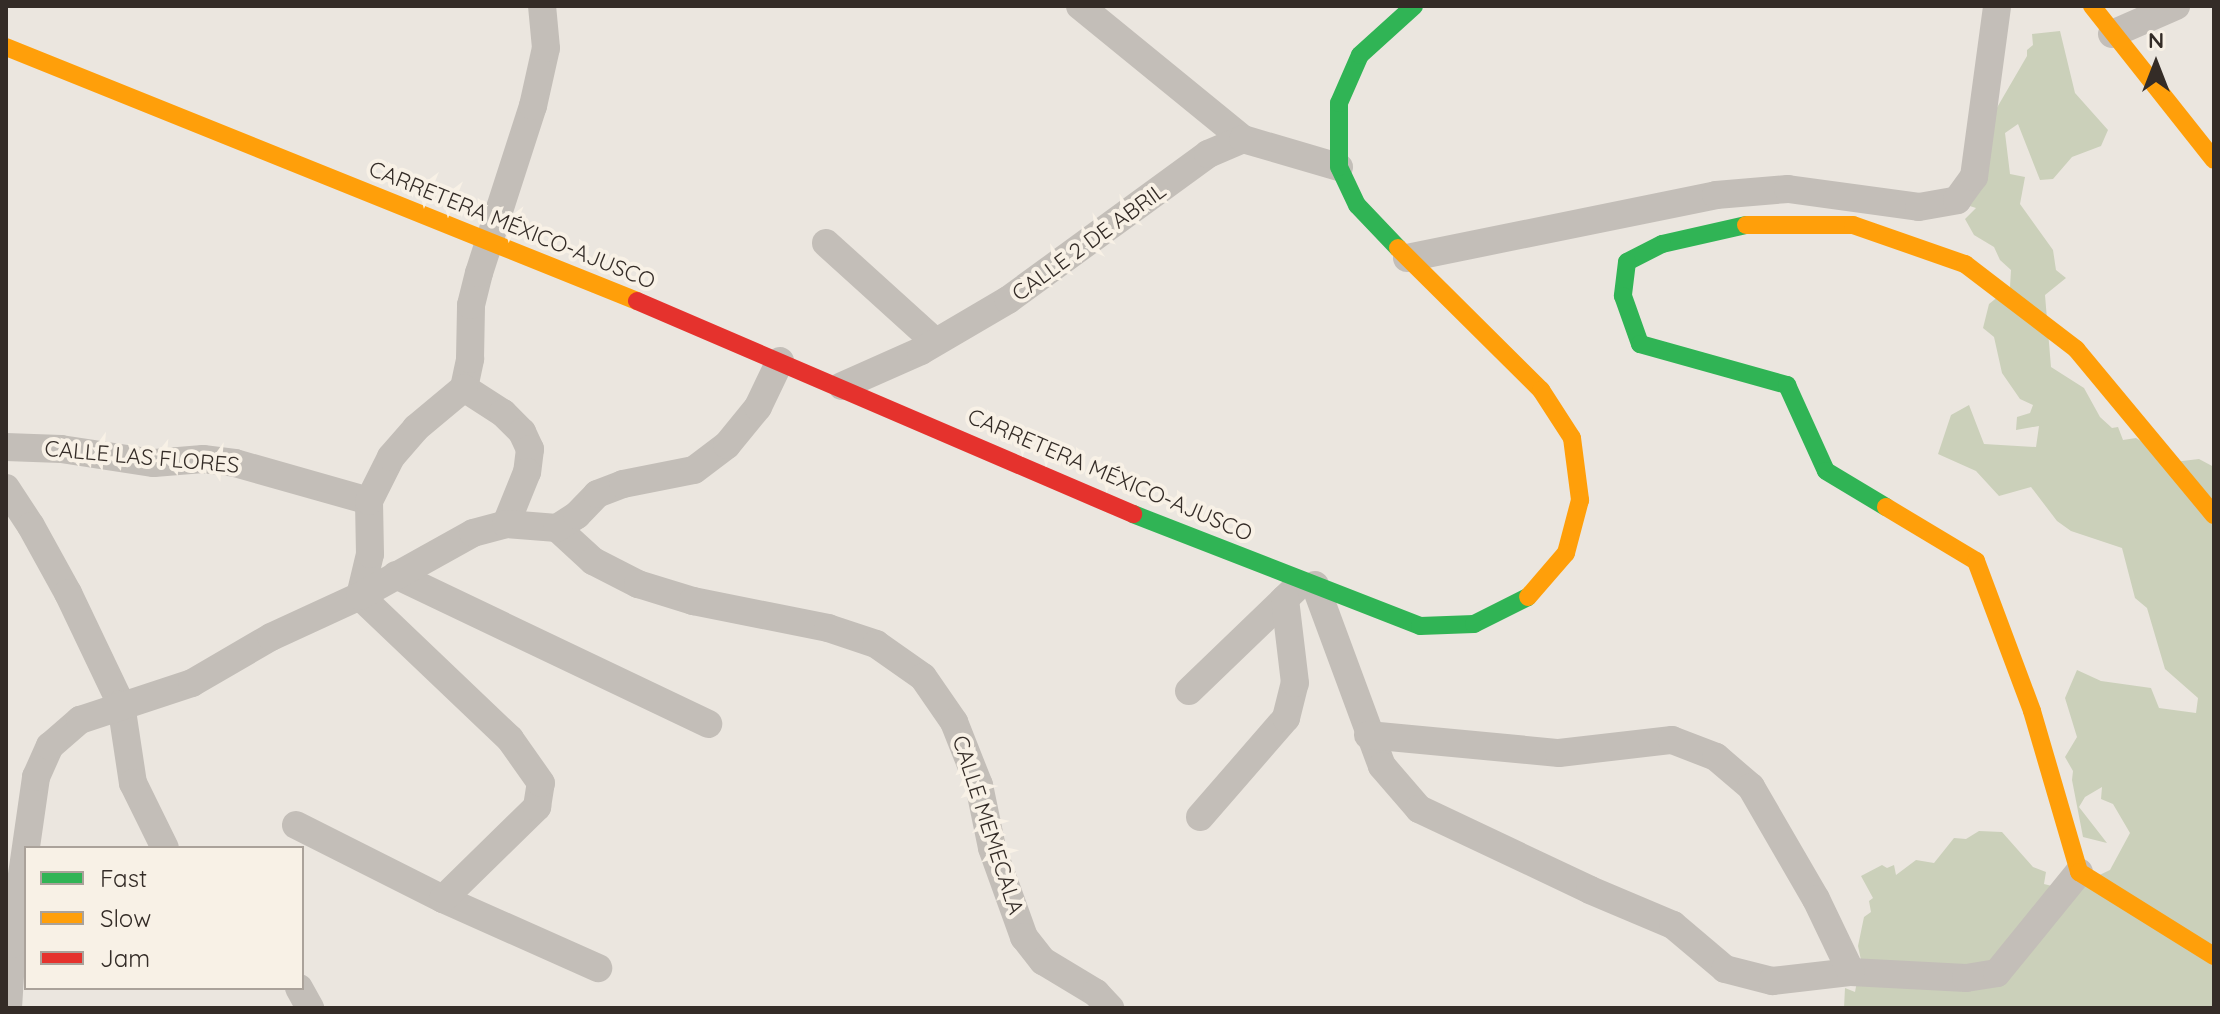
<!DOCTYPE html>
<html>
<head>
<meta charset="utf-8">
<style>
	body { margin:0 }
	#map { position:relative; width:2220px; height:1014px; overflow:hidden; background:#ebe6df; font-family:Quicksand,sans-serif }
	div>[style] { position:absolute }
	.green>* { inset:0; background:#cbd0ba }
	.street>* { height:28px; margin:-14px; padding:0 14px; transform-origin:14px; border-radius:14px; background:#c3beb8 }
	.fast>* { height:18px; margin:-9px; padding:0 9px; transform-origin:9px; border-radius:9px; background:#30b455 }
	.slow>* { height:18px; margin:-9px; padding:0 9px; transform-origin:9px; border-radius:9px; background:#ff9f0a }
	.jam>* { height:18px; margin:-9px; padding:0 9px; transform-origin:9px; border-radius:9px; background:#e5322d }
	span { translate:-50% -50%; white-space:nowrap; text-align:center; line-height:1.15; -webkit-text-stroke:8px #f8f1e6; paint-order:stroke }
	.street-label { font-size:22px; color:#342c27 }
	.frame { position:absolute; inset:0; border:8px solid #342c27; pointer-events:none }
	.legend { position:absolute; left:24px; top:846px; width:280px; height:144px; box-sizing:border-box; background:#f8f1e6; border:2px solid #aaa29a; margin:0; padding:10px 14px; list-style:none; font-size:24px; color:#342c27 }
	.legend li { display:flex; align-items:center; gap:16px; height:40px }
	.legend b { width:40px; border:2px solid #aaa29a }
	.north { position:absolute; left:2116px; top:24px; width:80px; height:80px; -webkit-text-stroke:6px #f8f1e6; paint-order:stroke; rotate:0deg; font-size:22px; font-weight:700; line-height:32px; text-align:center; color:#342c27 }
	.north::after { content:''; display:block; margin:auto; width:28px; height:36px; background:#342c27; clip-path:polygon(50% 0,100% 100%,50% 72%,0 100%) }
</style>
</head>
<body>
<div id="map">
	<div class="green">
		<div style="clip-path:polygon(2060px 31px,2075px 93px,2108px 130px,2101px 146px,2072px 157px,2053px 179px,2040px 180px,2018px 124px,2005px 133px,2010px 174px,2025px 177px,2020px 204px,2053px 250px,2056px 270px,2066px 278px,2045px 295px,2051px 367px,2084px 388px,2100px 417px,2112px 428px,2118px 427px,2123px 440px,2136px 438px,2174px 462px,2199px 459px,2214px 467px,2214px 1008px,1844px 1008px,1845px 988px,1855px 992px,1861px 960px,1858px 946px,1864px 917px,1871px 912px,1869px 901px,1873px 898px,1861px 876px,1882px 865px,1887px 868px,1894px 865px,1896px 875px,1916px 860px,1934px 863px,1954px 838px,1966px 839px,1979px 831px,2002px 832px,2033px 867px,2046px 872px,2044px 884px,2068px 890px,2110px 870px,2130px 833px,2113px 804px,2101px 799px,2102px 787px,2085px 797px,2079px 807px,2107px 843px,2083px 837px,2072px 780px,2073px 771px,2065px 757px,2077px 737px,2065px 698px,2077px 670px,2101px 681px,2151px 688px,2159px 708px,2196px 713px,2198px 698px,2165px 669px,2147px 608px,2135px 598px,2122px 548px,2071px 531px,2057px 521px,2031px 487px,1999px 496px,1976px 471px,1938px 454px,1951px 415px,1969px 405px,1984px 444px,2036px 447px,2039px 426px,2016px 430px,2017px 417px,2030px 413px,2033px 405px,2020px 399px,2002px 373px,1994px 337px,1983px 328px,1989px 304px,2010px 287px,2011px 270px,2000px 260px,1994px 247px,1974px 235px,1965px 219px,1976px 208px,1954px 201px,1977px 142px,2027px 56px,2027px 50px,2033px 45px,2032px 34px)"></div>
	</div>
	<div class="street">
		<div style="left:1080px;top:6px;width:210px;rotate:39.2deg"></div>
		<div style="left:2112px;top:34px;width:70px;rotate:-23.6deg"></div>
		<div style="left:826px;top:243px;width:147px;rotate:42.2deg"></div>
		<div style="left:1407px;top:258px;width:315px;rotate:-11.5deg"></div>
		<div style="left:1716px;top:195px;width:72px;rotate:-4.8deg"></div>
		<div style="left:1788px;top:189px;width:132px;rotate:7.8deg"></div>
		<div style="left:1919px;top:207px;width:39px;rotate:-10deg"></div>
		<div style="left:1957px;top:200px;width:29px;rotate:-54deg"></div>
		<div style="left:1974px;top:177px;width:173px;rotate:-82.3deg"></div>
		<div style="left:842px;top:386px;width:86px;rotate:-23.9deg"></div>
		<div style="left:921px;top:351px;width:101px;rotate:-30.4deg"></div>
		<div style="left:1008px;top:300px;width:248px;rotate:-36.1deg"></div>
		<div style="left:1208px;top:154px;width:38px;rotate:-23deg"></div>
		<div style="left:1243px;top:139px;width:100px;rotate:16.3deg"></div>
		<div style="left:464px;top:388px;width:30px;rotate:-78deg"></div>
		<div style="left:470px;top:359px;width:54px;rotate:-88.9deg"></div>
		<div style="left:471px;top:305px;width:33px;rotate:-76deg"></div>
		<div style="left:479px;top:273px;width:176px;rotate:-72.1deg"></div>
		<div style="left:533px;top:106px;width:59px;rotate:-77.4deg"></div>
		<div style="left:546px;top:48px;width:42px;rotate:-95.4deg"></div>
		<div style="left:464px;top:388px;width:46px;rotate:32.7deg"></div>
		<div style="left:503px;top:413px;width:27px;rotate:45deg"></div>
		<div style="left:522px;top:432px;width:19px;rotate:65deg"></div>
		<div style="left:530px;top:449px;width:23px;rotate:97deg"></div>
		<div style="left:527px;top:472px;width:56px;rotate:112deg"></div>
		<div style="left:6px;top:447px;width:55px;rotate:2.1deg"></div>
		<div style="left:61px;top:449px;width:94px;rotate:8.6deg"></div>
		<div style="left:154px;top:463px;width:49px;rotate:-4.7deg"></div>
		<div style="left:203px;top:459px;width:32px;rotate:7deg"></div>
		<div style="left:235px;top:463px;width:139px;rotate:15.8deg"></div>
		<div style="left:6px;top:488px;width:45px;rotate:56.7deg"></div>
		<div style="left:31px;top:526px;width:77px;rotate:61.1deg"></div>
		<div style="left:68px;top:593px;width:123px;rotate:64.5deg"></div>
		<div style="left:121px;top:704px;width:80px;rotate:81.4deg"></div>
		<div style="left:133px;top:783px;width:72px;rotate:63.8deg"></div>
		<div style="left:557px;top:528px;width:49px;rotate:42.5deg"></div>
		<div style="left:593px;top:561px;width:51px;rotate:27.1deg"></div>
		<div style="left:638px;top:584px;width:58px;rotate:17.2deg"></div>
		<div style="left:693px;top:601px;width:138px;rotate:11.3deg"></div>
		<div style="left:828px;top:628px;width:51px;rotate:18.4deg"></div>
		<div style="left:876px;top:644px;width:57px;rotate:35.1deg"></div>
		<div style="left:923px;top:677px;width:55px;rotate:55.4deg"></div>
		<div style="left:954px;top:722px;width:68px;rotate:68.4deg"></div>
		<div style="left:979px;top:785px;width:64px;rotate:78.3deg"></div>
		<div style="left:992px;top:848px;width:95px;rotate:70.2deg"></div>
		<div style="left:1024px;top:937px;width:31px;rotate:52deg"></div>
		<div style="left:1043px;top:961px;width:62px;rotate:31.1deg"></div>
		<div style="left:1096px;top:993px;width:21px;rotate:47deg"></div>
		<div style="left:396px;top:575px;width:346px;rotate:25.5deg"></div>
		<div style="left:1315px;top:585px;width:193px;rotate:69.7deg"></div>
		<div style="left:1382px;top:766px;width:57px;rotate:49.3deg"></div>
		<div style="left:1419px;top:809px;width:189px;rotate:25.3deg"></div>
		<div style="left:1590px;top:890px;width:90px;rotate:22.9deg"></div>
		<div style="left:1673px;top:925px;width:68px;rotate:40.2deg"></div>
		<div style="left:1725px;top:969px;width:49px;rotate:14.3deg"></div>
		<div style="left:1772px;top:981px;width:80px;rotate:-6.5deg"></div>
		<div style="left:1851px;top:972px;width:115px;rotate:3deg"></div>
		<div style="left:1966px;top:978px;width:31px;rotate:-9deg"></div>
		<div style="left:1997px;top:973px;width:130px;rotate:-50.9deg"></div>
		<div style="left:1189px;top:691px;width:147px;rotate:-43.9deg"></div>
		<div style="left:1368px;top:735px;width:192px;rotate:5.4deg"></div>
		<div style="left:1559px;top:753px;width:114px;rotate:-6.6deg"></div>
		<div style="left:1672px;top:740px;width:47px;rotate:21.1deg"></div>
		<div style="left:1716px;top:757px;width:46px;rotate:40.6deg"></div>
		<div style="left:1751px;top:787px;width:129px;rotate:59.9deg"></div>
		<div style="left:1816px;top:899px;width:81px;rotate:64.4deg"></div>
		<div style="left:1200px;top:817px;width:131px;rotate:-49deg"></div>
		<div style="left:1286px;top:718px;width:36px;rotate:-76deg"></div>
		<div style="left:1295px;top:683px;width:85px;rotate:-96.8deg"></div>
		<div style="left:296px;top:825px;width:165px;rotate:26.7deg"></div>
		<div style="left:443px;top:899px;width:170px;rotate:24deg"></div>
		<div style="left:443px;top:899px;width:132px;rotate:-44.4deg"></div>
		<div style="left:537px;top:807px;width:24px;rotate:-81deg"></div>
		<div style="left:541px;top:783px;width:54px;rotate:-125.2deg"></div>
		<div style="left:510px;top:739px;width:207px;rotate:-136.4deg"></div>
		<div style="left:360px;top:596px;width:43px;rotate:-76.6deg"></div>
		<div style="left:370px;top:554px;width:53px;rotate:-91.1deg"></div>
		<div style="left:369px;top:501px;width:49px;rotate:-63.4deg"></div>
		<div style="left:391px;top:457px;width:38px;rotate:-49deg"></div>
		<div style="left:416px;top:428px;width:62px;rotate:-39.8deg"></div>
		<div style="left:299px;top:988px;width:23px;rotate:61deg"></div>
		<div style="left:8px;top:1008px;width:64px;rotate:-86.4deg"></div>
		<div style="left:12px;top:944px;width:169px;rotate:-81.8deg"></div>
		<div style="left:36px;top:777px;width:34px;rotate:-66deg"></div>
		<div style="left:50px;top:746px;width:40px;rotate:-41deg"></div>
		<div style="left:80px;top:720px;width:118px;rotate:-18.3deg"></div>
		<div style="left:192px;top:683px;width:91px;rotate:-30.2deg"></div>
		<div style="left:271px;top:637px;width:98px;rotate:-24.7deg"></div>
		<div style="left:360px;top:596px;width:129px;rotate:-29.1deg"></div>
		<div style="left:473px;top:533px;width:34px;rotate:-15deg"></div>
		<div style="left:506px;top:524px;width:51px;rotate:4.5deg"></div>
		<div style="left:557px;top:528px;width:24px;rotate:-33deg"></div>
		<div style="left:577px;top:515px;width:29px;rotate:-46deg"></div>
		<div style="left:597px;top:494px;width:28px;rotate:-21deg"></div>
		<div style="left:623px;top:484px;width:72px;rotate:-11.2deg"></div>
		<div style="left:694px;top:470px;width:41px;rotate:-37.1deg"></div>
		<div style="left:727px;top:445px;width:49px;rotate:-50.8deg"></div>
		<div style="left:758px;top:407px;width:51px;rotate:-64.4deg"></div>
	</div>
	<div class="fast">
		<div style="left:1746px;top:225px;width:86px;rotate:167.3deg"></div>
		<div style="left:1662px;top:244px;width:39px;rotate:153deg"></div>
		<div style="left:1627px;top:262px;width:34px;rotate:97deg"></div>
		<div style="left:1623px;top:296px;width:51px;rotate:70.5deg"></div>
		<div style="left:1640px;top:344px;width:153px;rotate:15.6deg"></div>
		<div style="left:1787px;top:385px;width:94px;rotate:65.6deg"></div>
		<div style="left:1826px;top:471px;width:70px;rotate:31deg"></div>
		<div style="left:1398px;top:248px;width:59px;rotate:-133.6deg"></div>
		<div style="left:1357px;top:205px;width:42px;rotate:-115.3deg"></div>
		<div style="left:1339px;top:167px;width:64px;rotate:-90deg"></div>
		<div style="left:1339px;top:103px;width:52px;rotate:-66.4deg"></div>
		<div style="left:1360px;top:55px;width:73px;rotate:-42.2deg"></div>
		<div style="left:1133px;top:514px;width:308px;rotate:21.3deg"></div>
		<div style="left:1420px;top:626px;width:54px;rotate:-2.1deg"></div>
		<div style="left:1474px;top:624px;width:60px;rotate:-26.6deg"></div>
	</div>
	<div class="slow">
		<div style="left:2092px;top:6px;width:196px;rotate:51.6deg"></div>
		<div style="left:6px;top:47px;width:680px;rotate:21.93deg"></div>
		<div style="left:1746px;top:225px;width:107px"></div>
		<div style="left:1853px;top:225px;width:119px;rotate:19.2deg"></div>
		<div style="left:1965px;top:264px;width:140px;rotate:37.4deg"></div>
		<div style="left:2076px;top:349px;width:216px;rotate:50.3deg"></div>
		<div style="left:1398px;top:248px;width:202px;rotate:44.8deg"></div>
		<div style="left:1541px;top:390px;width:57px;rotate:57.1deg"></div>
		<div style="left:1572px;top:438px;width:63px;rotate:82.6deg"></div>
		<div style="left:1580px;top:500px;width:55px;rotate:104.8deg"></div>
		<div style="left:1566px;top:553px;width:58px;rotate:130.8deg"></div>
		<div style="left:1886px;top:507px;width:105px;rotate:31deg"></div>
		<div style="left:1976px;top:561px;width:160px;rotate:69.5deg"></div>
		<div style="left:2032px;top:711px;width:168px;rotate:73.7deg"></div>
		<div style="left:2079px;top:872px;width:159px;rotate:31.9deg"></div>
	</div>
	<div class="jam">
		<div style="left:637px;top:301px;width:540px;rotate:23.24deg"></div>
	</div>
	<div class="street-label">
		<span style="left:512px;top:225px;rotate:22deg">CARRETERA MÉXICO-AJUSCO</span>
		<span style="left:1089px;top:242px;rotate:-36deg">CALLE 2 DE ABRIL</span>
		<span style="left:142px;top:457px;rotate:5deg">CALLE LAS FLORES</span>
		<span style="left:1110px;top:475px;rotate:23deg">CARRETERA MÉXICO-AJUSCO</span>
		<span style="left:988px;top:825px;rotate:72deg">CALLE MEMECALA</span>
	</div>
	<div class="frame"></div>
	<ul class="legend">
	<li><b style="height:10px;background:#30b455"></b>Fast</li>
	<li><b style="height:10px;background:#ff9f0a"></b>Slow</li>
	<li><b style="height:10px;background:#e5322d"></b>Jam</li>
	</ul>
	<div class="north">N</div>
</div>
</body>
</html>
